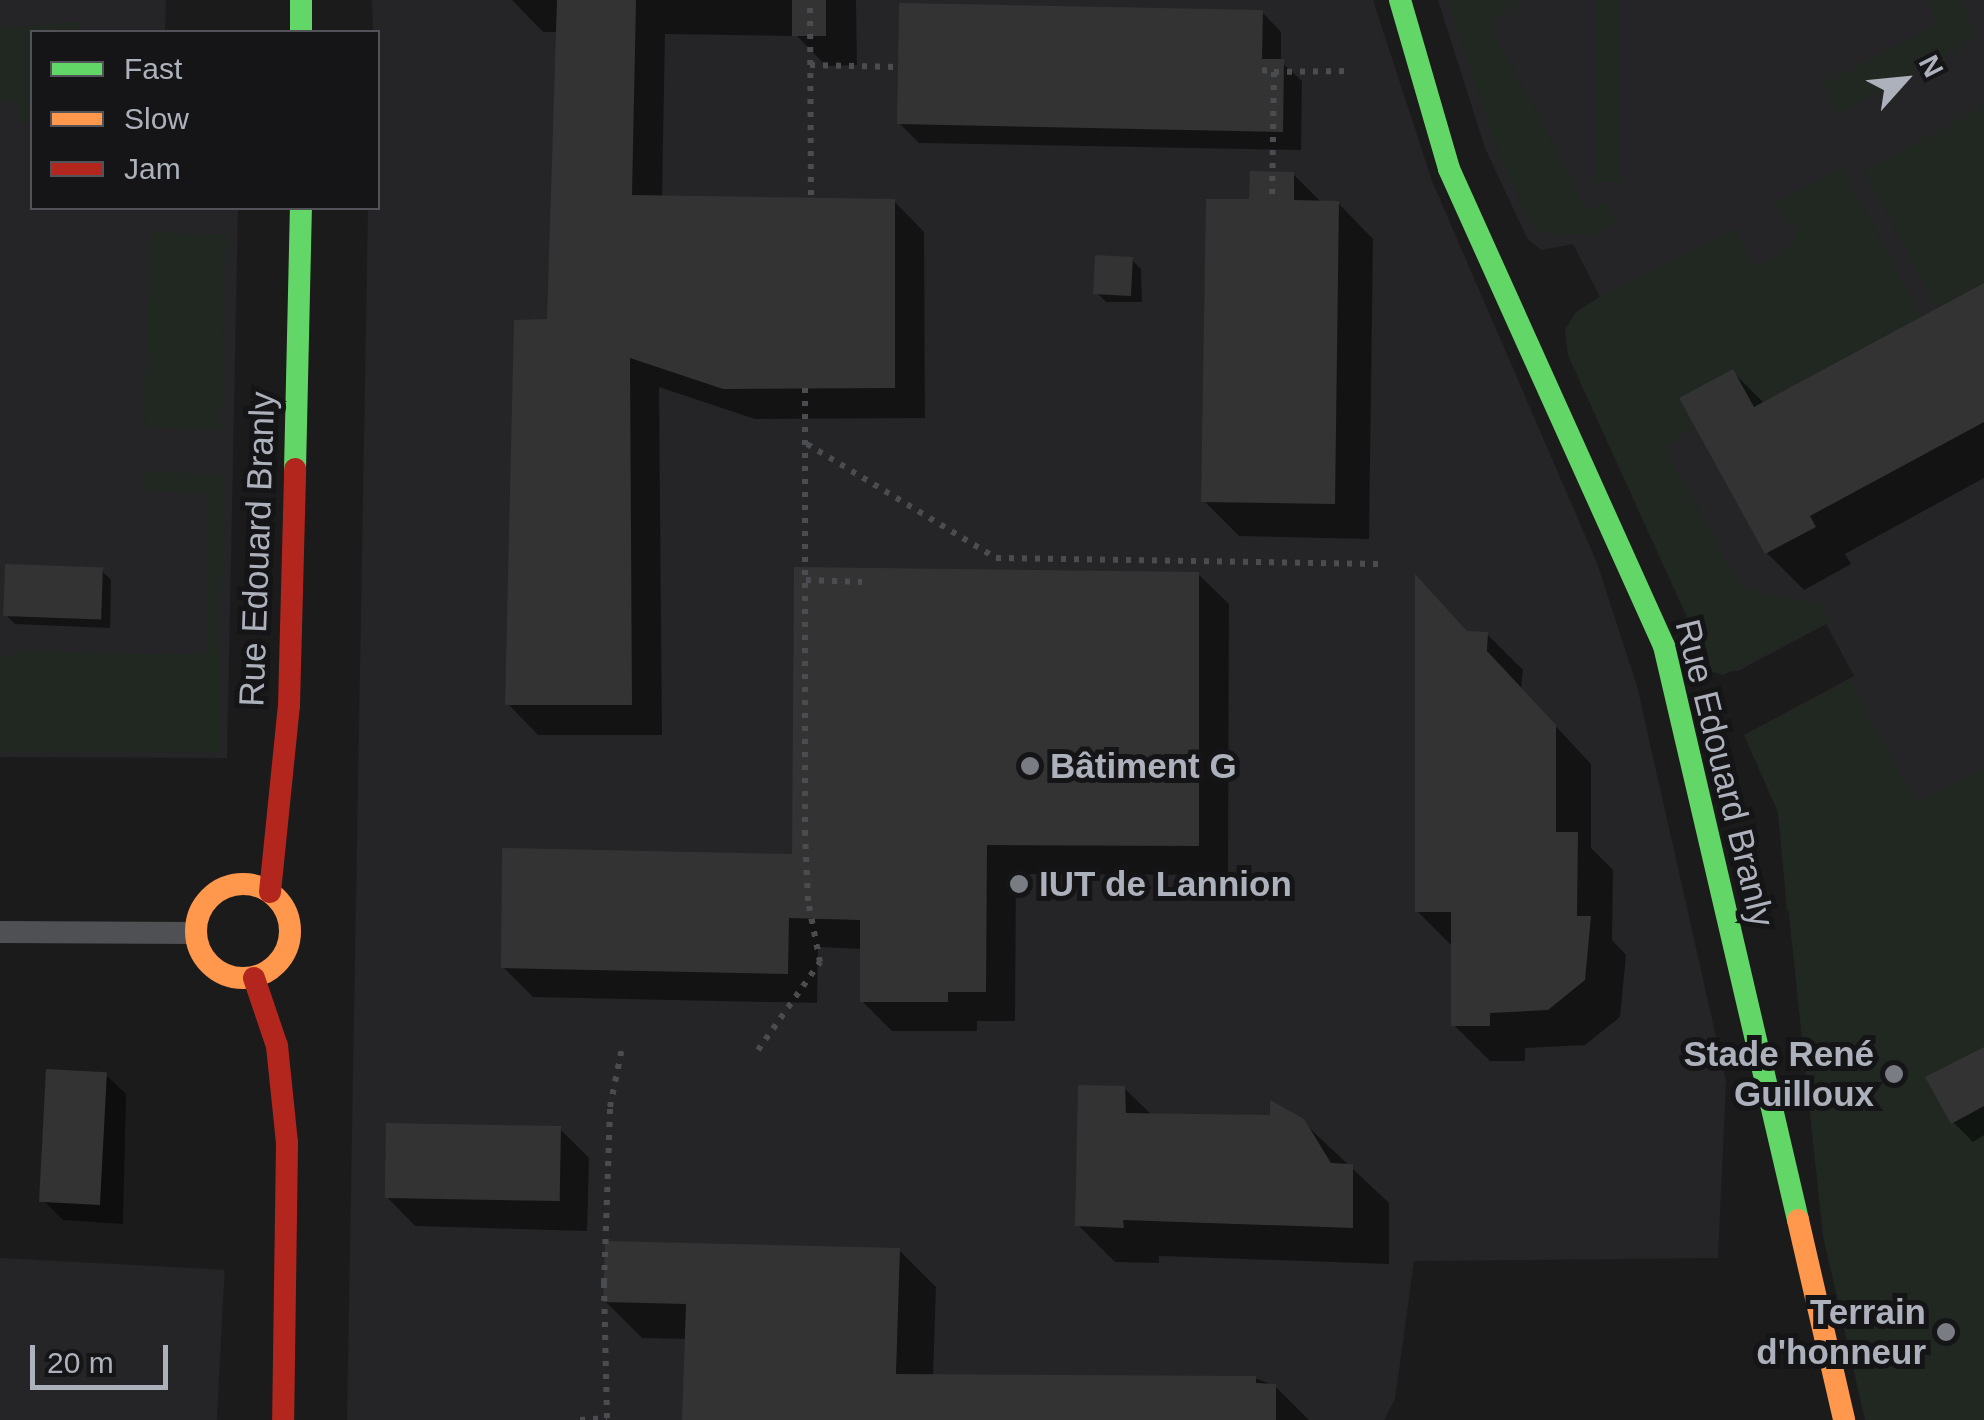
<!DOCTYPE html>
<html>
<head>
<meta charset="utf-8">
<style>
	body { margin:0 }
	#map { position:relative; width:1984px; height:1420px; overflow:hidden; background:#1b1b1b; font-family:Helvetica,sans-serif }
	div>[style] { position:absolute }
	.built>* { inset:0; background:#252527; transform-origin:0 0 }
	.green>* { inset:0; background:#202821; transform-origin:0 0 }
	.shadow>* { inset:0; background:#0007 }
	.building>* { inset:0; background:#333; transform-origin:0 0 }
	.path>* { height:6px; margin-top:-3px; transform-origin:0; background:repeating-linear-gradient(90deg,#4b4c4f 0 5px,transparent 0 13px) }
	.lane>* { height:22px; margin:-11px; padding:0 11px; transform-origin:11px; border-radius:11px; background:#4f5054 }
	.fast>* { height:22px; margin:-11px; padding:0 11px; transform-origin:11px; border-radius:11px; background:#63d668 }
	.slow>* { height:22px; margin:-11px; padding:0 11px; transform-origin:11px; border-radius:11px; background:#ff974d }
	.slow>.ring { margin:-11px; padding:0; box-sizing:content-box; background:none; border:22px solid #ff974d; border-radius:50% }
	.jam>* { height:22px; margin:-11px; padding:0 11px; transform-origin:11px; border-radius:11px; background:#b3261e }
	.dots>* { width:28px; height:28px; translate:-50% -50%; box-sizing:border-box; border:5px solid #151517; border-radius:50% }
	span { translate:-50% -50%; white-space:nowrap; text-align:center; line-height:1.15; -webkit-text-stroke:10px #151517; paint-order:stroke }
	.street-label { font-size:35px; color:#acb1bb }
	.poi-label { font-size:35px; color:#acb1bb; font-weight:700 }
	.left { translate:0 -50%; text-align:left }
	.right { translate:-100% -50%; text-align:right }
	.legend { position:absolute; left:30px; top:30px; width:350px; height:180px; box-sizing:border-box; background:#151517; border:2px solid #515359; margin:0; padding:12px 18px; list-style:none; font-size:30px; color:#acb1bb }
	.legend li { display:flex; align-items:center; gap:20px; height:50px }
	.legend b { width:50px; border:2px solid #515359 }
	.north { position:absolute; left:1854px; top:30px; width:100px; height:100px; -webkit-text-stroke:8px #151517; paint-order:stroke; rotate:63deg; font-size:28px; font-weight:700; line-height:40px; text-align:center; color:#acb1bb }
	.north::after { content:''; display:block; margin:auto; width:35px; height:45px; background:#acb1bb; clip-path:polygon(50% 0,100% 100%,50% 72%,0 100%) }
	.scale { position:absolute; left:30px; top:1345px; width:138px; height:45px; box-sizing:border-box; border:5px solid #acb1bb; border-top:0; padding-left:12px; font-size:30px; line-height:35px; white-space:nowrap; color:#acb1bb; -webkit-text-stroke:8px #151517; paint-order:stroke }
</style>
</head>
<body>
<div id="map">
	<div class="built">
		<div style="clip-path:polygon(0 0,166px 0,165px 32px,32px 32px,32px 208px,238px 208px,227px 758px,0 757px)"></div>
		<div style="clip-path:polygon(372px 0,1373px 0,1432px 181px,1597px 563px,1637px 686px,1726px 1081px,1718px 1258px,1414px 1261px,1395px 1399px,1384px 1420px,347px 1420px,368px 208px,378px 208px)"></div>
		<div style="clip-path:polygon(1438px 0,1984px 0,1984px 816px,1787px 911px,1778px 812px,1744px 735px,1854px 676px,1826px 624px,1738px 671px,1712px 672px,1568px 355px,1565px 330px,1576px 312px,1600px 297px,1573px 244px,1541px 250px,1527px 238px,1485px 148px)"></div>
		<div style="left:0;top:1258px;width:225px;height:162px;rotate:3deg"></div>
	</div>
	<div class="green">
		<div style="clip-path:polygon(1447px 0,1526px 0,1488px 21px,1588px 211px,1604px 203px,1617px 220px,1589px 235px,1542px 233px,1530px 222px,1502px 162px)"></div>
		<div style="left:1596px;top:0;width:24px;height:182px"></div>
		<div style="clip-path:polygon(1927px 0,1964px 0,1972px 33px,1964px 46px,1838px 114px,1823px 84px,1939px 25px)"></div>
		<div style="clip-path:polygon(80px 22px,80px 32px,32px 32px,32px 122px,19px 122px,18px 101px,0 100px,0 28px)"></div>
		<div style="clip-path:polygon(1984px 107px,1984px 283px,1937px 308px,1864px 170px)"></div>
		<div style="clip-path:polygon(1843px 169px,1921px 316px,1754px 407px,1733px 369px,1680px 398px,1695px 427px,1664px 446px,1741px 588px,1823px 605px,1827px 624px,1723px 675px,1712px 672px,1568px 355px,1565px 330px,1576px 312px,1600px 297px,1735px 228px,1754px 268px,1782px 254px,1797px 236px,1795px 226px,1774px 204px)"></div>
		<div style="left:151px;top:232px;width:76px;height:195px;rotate:2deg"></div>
		<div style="clip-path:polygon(142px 472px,222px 474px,219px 753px,0 751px,0 658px,20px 651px,208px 655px,208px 493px,142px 491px)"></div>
		<div style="clip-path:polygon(1849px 680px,1916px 802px,1984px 769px,1984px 1420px,1865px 1420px,1823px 1236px,1778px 812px,1744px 735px)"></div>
	</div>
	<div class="shadow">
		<div style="clip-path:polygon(512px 0,856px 0,857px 65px,826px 66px,797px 36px,665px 34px,662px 198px,894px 201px,924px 232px,925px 418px,755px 419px,659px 387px,662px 735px,538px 735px,508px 704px,549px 322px,559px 32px,543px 32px)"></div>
		<div style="clip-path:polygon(1262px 12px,1281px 32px,1281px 62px,1302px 81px,1301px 150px,919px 143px,899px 123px)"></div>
		<div style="clip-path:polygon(1293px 174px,1322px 203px,1338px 203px,1373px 239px,1369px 539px,1239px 536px,1204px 501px,1251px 202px)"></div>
		<div style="clip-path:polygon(1132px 260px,1141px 269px,1142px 302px,1106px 302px,1097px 293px)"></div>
		<div style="clip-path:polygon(1984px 285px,1984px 478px,1845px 554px,1851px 564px,1804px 590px,1767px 553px,1733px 372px,1765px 404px)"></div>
		<div style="clip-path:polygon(102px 571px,111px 580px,110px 628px,15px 624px,6px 615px)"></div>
		<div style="clip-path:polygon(1198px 574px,1229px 604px,1228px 875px,1016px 874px,1015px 1021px,977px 1021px,977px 1031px,892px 1031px,862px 1001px,862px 949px,818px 947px,817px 1003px,533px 997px,503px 967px,795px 856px)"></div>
		<div style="clip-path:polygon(1418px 580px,1469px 633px,1487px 634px,1523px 670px,1521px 689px,1591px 764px,1591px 848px,1613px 870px,1612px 940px,1626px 955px,1620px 1017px,1585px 1045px,1525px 1048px,1525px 1061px,1490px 1061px,1454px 1025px,1454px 948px,1417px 911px)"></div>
		<div style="clip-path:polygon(1984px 1049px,1984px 1135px,1973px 1142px,1953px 1122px)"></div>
		<div style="clip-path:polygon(106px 1075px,126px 1094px,123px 1224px,63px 1220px,44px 1201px)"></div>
		<div style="clip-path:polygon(1124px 1088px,1152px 1115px,1302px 1121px,1389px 1203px,1389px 1264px,1159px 1256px,1159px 1263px,1115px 1262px,1078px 1225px)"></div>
		<div style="clip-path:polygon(560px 1129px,589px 1158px,587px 1231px,415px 1226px,387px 1197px)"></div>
		<div style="clip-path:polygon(899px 1250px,936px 1287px,933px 1377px,1255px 1378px,1275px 1386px,1309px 1420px,684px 1420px,687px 1339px,642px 1338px,605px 1301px)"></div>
	</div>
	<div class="building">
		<div style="clip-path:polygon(557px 0,636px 0,632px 195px,895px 199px,895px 388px,723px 389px,630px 358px,632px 705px,505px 705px,514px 320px,547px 319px)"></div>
		<div style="left:792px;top:0;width:34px;height:36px"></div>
		<div style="clip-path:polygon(899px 3px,1263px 10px,1262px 59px,1284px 59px,1283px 132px,897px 124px)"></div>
		<div style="clip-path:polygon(1250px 171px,1294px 172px,1294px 200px,1339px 201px,1335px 504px,1201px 502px,1206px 199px,1249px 199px)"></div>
		<div style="left:1095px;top:255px;width:38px;height:39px;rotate:3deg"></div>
		<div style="clip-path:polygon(1984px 283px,1984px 422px,1810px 516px,1816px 527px,1765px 554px,1679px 398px,1733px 369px,1754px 407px)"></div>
		<div style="left:5px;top:564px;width:98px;height:52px;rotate:2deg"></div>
		<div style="clip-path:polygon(794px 567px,1199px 572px,1199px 846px,987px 845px,986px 992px,948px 992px,948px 1002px,860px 1002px,860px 920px,789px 918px,788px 974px,501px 968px,502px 848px,792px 854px)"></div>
		<div style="clip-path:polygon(1415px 574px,1467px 631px,1488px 632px,1487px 651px,1556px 725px,1556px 832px,1578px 832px,1577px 916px,1591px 916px,1585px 980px,1548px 1010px,1490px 1013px,1490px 1026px,1451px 1026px,1451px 912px,1415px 912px)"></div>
		<div style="clip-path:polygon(1984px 1047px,1984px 1106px,1951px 1124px,1925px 1077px)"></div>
		<div style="left:46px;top:1069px;width:61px;height:133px;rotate:3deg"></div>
		<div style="clip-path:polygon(1078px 1085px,1125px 1086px,1126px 1113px,1270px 1115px,1270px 1100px,1304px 1119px,1331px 1163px,1353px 1164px,1353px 1228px,1123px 1220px,1124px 1228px,1075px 1226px)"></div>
		<div style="left:386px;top:1123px;width:175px;height:75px;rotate:1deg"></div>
		<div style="clip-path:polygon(605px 1241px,900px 1248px,896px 1374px,1256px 1376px,1256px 1383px,1276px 1384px,1276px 1420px,682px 1420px,686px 1304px,603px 1302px)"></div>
	</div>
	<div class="path">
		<div style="left:810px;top:8px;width:190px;rotate:89.7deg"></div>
		<div style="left:810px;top:65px;width:88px;rotate:1.3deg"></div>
		<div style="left:1262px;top:70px;width:12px;rotate:9deg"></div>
		<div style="left:1274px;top:72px;width:128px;rotate:90.9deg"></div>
		<div style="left:1274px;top:72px;width:75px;rotate:-0.8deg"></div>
		<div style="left:807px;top:444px;width:221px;rotate:31.1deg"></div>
		<div style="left:996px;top:558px;width:383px;rotate:0.9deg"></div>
		<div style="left:806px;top:580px;width:56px;rotate:2deg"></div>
		<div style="left:758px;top:1050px;width:108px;rotate:-54.8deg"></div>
		<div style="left:820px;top:962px;width:62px;rotate:-101.1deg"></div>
		<div style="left:808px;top:901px;width:66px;rotate:-92.6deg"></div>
		<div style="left:805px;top:835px;width:447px;rotate:-90deg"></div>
		<div style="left:580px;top:1420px;width:27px;rotate:-4deg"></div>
		<div style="left:607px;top:1418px;width:135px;rotate:-91.3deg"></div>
		<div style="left:604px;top:1283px;width:176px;rotate:-88deg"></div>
		<div style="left:610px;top:1107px;width:60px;rotate:-78.5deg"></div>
	</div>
	<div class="lane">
		<div style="left:0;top:932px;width:195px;rotate:0.3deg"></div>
	</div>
	<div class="fast">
		<div style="left:301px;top:0;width:32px;rotate:90deg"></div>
		<div style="left:1400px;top:0;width:176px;rotate:73.8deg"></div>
		<div style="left:1449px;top:169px;width:523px;rotate:65.74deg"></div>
		<div style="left:1664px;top:646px;width:589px;rotate:76.86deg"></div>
		<div style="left:295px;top:469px;width:261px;rotate:-88.7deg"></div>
	</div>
	<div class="slow">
		<div class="ring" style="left:196px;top:884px;width:72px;height:72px"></div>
		<div style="left:1798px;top:1220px;width:205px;rotate:77deg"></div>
	</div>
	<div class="jam">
		<div style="left:270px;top:892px;width:188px;rotate:-84.2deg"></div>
		<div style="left:289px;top:705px;width:236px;rotate:-88.5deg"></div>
		<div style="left:254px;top:978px;width:72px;rotate:71.3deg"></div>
		<div style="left:277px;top:1046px;width:98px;rotate:84.1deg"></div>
		<div style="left:287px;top:1143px;width:277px;rotate:90.8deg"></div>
	</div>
	<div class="dots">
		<div style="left:1030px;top:766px;background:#797c83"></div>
		<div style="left:1019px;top:884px;background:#797c83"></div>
		<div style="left:1894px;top:1074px;background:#797c83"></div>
		<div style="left:1946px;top:1332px;background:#797c83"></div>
	</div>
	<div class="street-label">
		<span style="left:257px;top:549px;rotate:-88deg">Rue Edouard Branly</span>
		<span style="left:1725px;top:773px;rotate:76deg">Rue Edouard Branly</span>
	</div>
	<div class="poi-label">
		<span class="left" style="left:1050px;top:766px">Bâtiment G</span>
		<span class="left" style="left:1039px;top:884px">IUT de Lannion</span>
		<span class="right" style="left:1874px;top:1074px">Stade René<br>Guilloux</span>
		<span class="right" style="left:1926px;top:1332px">Terrain<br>d'honneur</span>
	</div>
	<ul class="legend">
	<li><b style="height:12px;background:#63d668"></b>Fast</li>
	<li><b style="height:12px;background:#ff974d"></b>Slow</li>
	<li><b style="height:12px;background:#b3261e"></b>Jam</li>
	</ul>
	<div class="north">N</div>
	<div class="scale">20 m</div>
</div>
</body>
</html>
